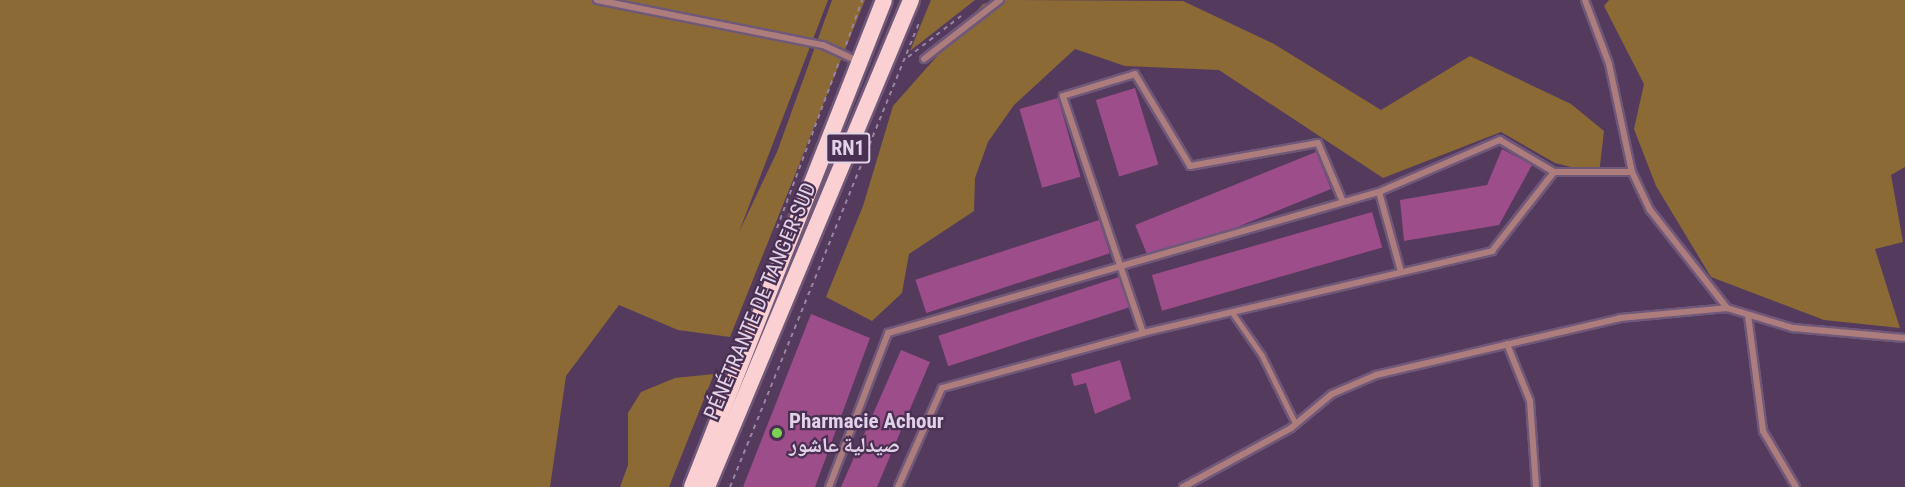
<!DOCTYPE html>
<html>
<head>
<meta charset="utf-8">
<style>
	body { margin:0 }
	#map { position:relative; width:1905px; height:487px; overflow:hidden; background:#543a5d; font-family:"Roboto Condensed","Noto Naskh Arabic",sans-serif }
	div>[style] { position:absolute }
	.green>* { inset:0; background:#8b6a36 }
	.building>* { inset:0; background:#9d4d8a; transform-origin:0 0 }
	.path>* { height:2px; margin-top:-1px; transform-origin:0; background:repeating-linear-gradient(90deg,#9984a1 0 4.5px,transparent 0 9px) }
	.roads { filter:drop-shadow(2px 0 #705879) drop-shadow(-2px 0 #705879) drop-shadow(0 2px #705879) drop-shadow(0 -2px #705879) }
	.service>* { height:4.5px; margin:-2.25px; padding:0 2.25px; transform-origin:2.25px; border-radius:2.25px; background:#ad7d7e }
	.minor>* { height:6px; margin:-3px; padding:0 3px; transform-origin:3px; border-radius:3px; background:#ad7d7e }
	.trunk>* { height:16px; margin:-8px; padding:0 8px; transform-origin:8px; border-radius:8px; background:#fad0d2 }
	.dots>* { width:16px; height:16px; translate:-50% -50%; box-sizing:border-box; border:3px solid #493052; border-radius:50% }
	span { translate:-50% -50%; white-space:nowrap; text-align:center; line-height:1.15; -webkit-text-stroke:4.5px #493052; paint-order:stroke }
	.shield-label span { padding:2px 4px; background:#493052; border:2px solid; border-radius:4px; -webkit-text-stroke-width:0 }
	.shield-label { font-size:20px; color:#e2d2e8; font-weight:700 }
	.street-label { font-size:21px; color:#e2d2e8 }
	.poi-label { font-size:21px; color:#e2d2e8; font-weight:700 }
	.left { translate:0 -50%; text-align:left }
</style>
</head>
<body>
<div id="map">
	<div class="green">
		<div style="clip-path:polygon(0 0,828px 0,739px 232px,777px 152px,832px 0,865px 0,730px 337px,678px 330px,619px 305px,566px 376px,550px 487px,0 487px)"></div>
		<div style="clip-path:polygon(931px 0,975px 0,910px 51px)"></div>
		<div style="clip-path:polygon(999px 0,1183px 1px,1274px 44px,1381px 110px,1470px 56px,1571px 104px,1604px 131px,1599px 174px,1555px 163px,1501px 132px,1383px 178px,1219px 70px,1125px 66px,1075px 49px,1014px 105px,988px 142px,975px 178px,974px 211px,909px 254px,902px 293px,872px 321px,826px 297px,863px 206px,893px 106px,983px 4px)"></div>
		<div style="clip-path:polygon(1609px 0,1905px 0,1905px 167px,1891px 175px,1903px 242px,1875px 249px,1900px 328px,1824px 320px,1711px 277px,1656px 186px,1634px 129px,1644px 84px,1604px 6px)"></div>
		<div style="clip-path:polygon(714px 374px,669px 487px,620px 487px,628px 465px,628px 413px,641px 392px,675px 378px)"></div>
	</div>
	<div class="building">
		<div style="left:1135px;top:88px;width:80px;height:41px;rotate:73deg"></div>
		<div style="left:1058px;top:98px;width:82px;height:40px;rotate:74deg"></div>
		<div style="clip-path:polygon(1502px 149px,1532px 165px,1499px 225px,1404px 241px,1400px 200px,1487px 185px)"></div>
		<div style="left:1316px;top:152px;width:40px;height:195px;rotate:68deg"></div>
		<div style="left:1372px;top:212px;width:37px;height:229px;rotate:74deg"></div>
		<div style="left:1099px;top:220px;width:35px;height:193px;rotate:72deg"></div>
		<div style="left:1119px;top:277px;width:32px;height:190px;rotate:72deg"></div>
		<div style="clip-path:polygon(811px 314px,870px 338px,815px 487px,743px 487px)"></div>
		<div style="clip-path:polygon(901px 350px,930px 362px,877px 487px,841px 487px)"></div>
		<div style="clip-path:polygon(1120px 360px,1131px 399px,1095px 414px,1086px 383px,1074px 386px,1071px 374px)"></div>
	</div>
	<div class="path">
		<div style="left:846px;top:45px;width:48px;rotate:-70.4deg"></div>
		<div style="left:908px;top:57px;width:67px;rotate:-37.7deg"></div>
		<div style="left:777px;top:228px;width:177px;rotate:-69.5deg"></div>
		<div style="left:730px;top:487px;width:501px;rotate:-67.84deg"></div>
	</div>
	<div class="roads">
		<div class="service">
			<div style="left:1232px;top:312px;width:52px;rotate:55.1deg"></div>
			<div style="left:1262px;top:355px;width:77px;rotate:63.8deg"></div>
		</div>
		<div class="minor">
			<div style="left:597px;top:0;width:230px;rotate:11.3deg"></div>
			<div style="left:823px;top:45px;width:38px;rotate:25deg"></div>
			<div style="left:1585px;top:0;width:68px;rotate:69.4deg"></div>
			<div style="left:1609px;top:64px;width:110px;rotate:78deg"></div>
			<div style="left:1632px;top:172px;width:42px;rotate:64.7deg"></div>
			<div style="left:1650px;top:210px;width:125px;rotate:51.8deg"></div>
			<div style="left:924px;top:59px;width:96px;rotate:-37.8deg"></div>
			<div style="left:1379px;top:192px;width:132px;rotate:-23.3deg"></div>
			<div style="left:1500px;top:140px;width:63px;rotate:30.7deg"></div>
			<div style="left:1748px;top:315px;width:117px;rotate:82.6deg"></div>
			<div style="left:1763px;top:431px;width:65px;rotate:59.5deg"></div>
			<div style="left:1143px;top:333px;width:250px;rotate:-108.7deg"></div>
			<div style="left:1063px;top:96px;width:75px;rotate:-17deg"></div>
			<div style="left:1135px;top:74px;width:107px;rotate:59.1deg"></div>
			<div style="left:1190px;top:166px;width:130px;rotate:-10.2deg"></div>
			<div style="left:1318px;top:143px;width:64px;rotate:67deg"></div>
			<div style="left:1507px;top:344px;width:61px;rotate:68deg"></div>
			<div style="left:1530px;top:401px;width:86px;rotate:86deg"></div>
			<div style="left:829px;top:487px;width:165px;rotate:-69deg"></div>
			<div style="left:888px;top:333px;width:511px;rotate:-16.02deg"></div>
			<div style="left:1379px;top:192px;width:83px;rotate:74.6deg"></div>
			<div style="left:898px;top:487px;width:108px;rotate:-66deg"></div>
			<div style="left:942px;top:388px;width:208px;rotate:-15.3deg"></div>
			<div style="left:1143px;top:333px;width:359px;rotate:-13.2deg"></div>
			<div style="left:1492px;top:251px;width:100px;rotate:-51.9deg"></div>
			<div style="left:1554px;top:172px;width:78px"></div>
			<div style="left:1183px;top:487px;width:123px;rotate:-28.6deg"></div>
			<div style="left:1291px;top:428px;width:53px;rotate:-39.7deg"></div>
			<div style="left:1332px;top:394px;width:48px;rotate:-23.4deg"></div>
			<div style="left:1376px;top:375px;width:251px;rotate:-13.1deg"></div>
			<div style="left:1620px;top:318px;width:107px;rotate:-5.3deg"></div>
			<div style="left:1727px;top:308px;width:69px;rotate:16.9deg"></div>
			<div style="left:1793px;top:328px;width:112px;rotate:5.1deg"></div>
		</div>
		<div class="trunk">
			<div style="left:692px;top:487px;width:523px;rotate:-68.48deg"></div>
			<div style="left:707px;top:487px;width:528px;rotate:-67.27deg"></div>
		</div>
	</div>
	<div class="dots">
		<div style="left:777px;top:433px;background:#7cd155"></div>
	</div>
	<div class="shield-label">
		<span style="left:848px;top:148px">RN1</span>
	</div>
	<div class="street-label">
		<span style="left:760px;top:301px;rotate:-67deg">PÉNÉTRANTE DE TANGER-SUD</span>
	</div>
	<div class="poi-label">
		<span class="left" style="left:789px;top:433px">Pharmacie Achour<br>صيدلية عاشور</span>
	</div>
</div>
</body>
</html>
